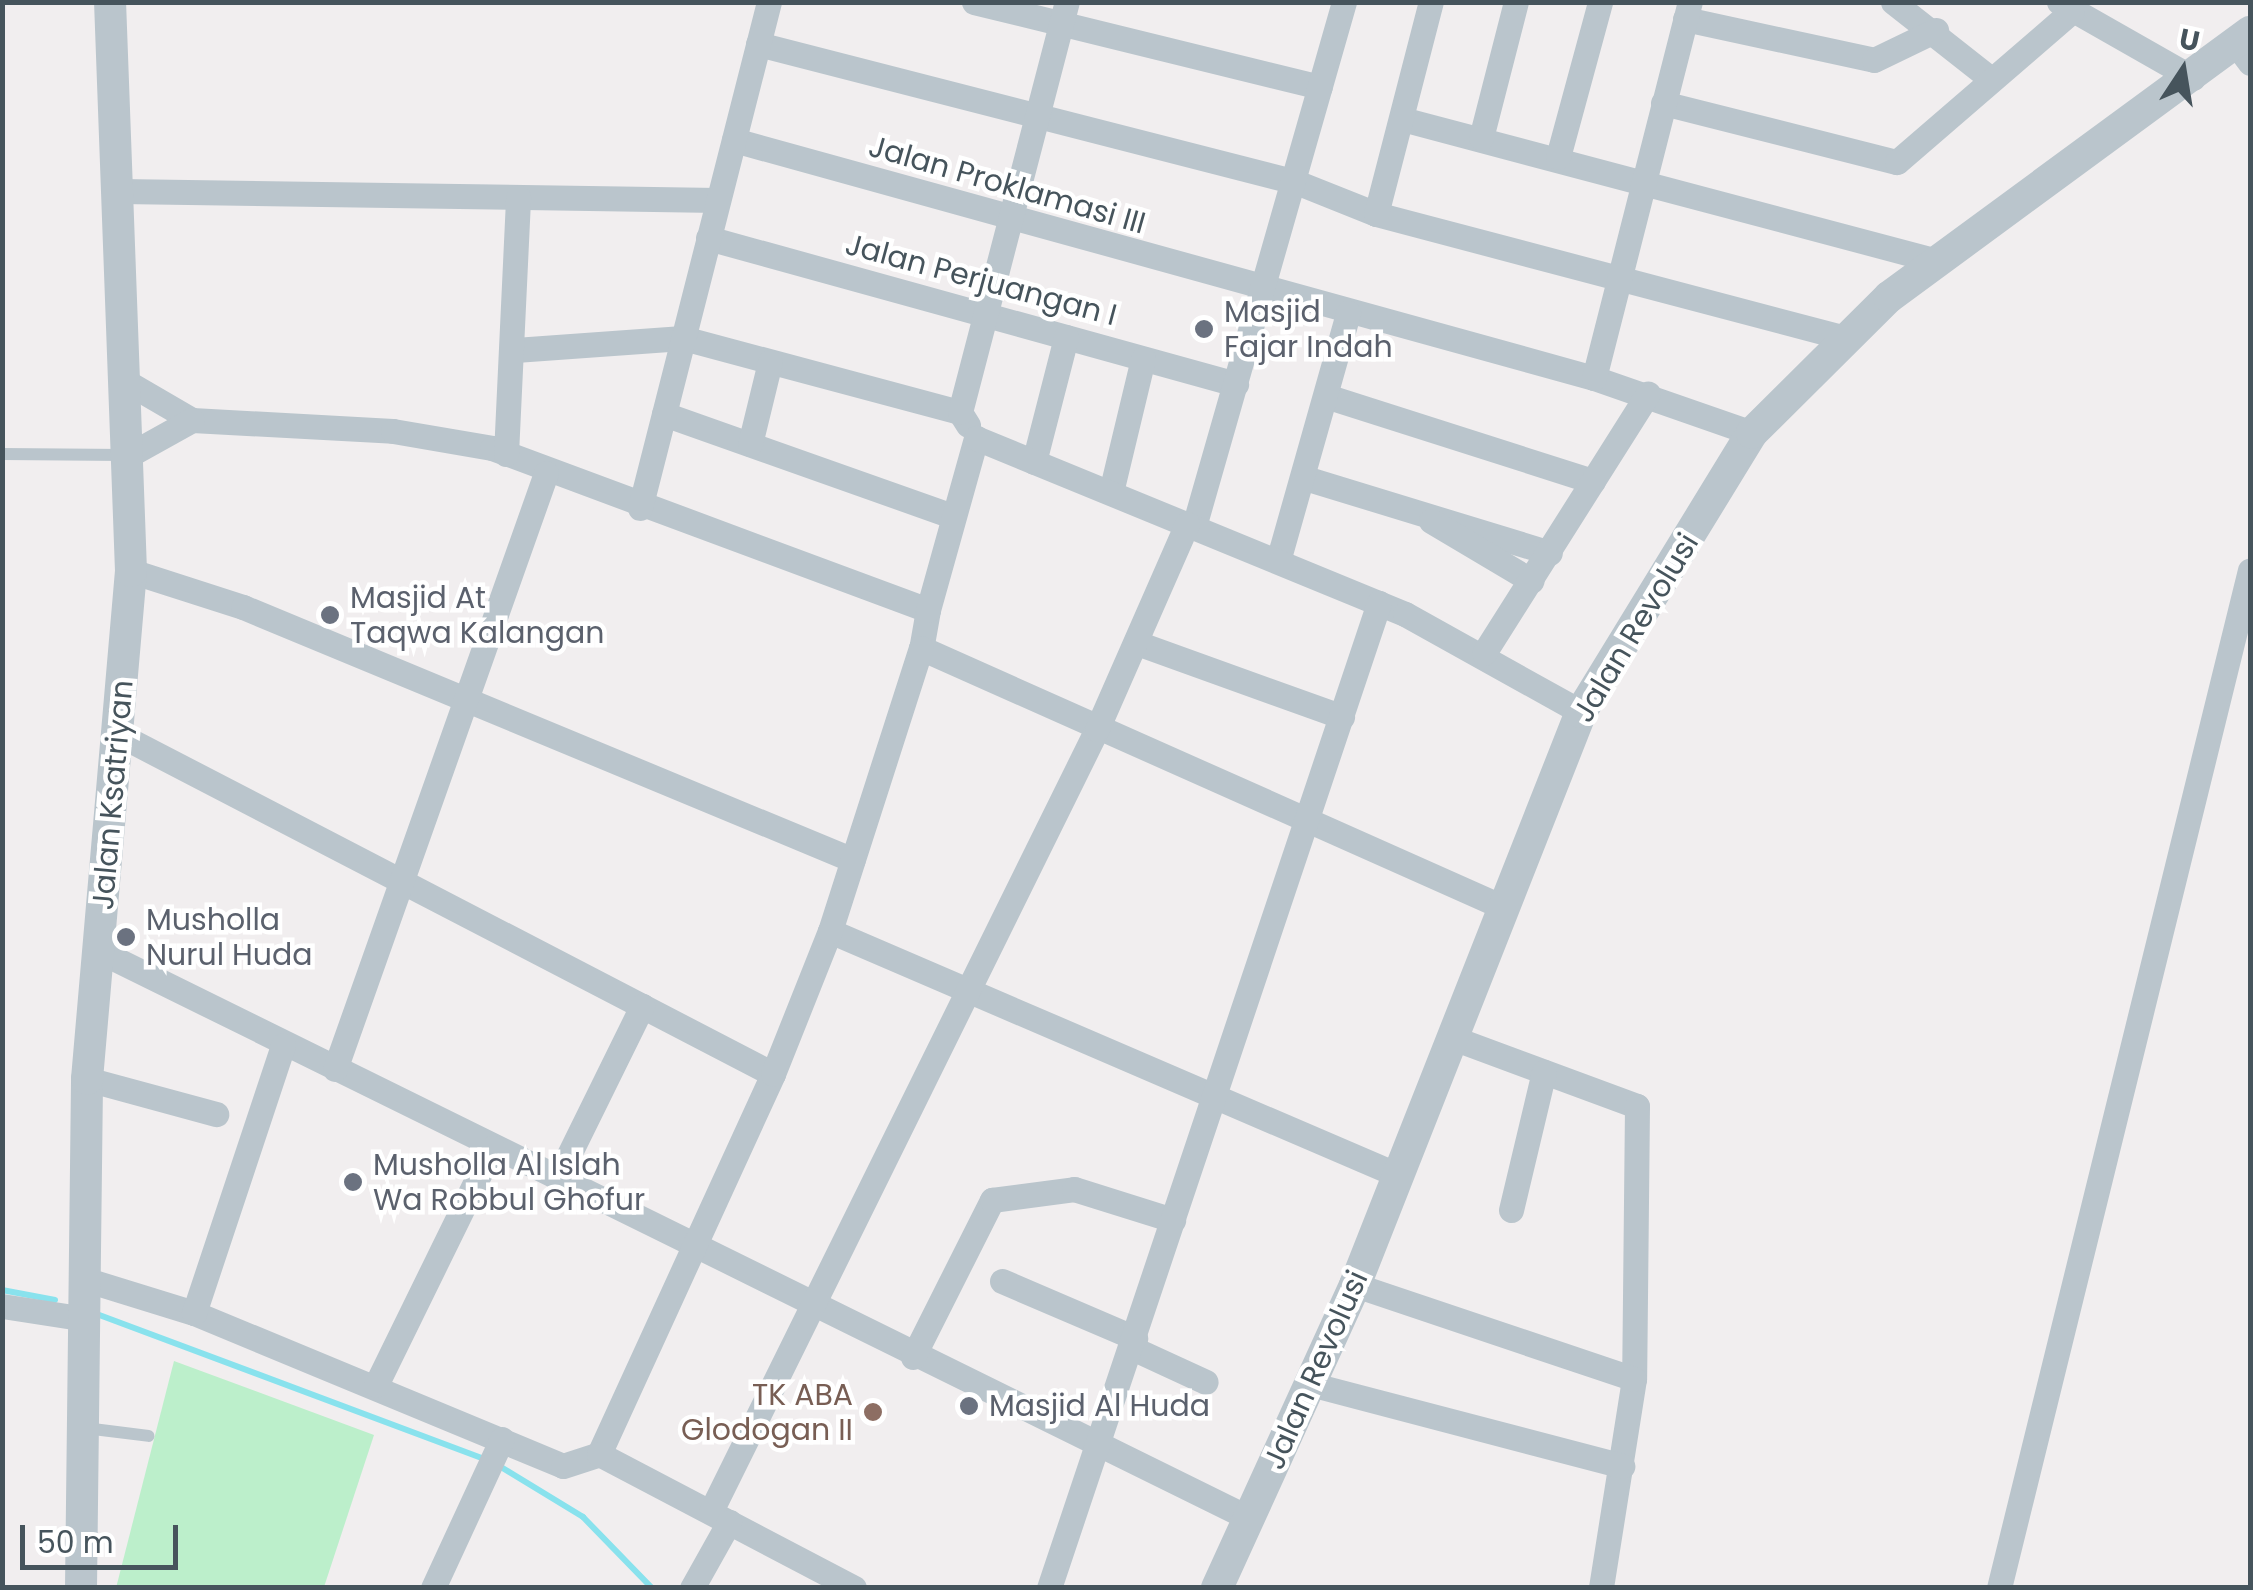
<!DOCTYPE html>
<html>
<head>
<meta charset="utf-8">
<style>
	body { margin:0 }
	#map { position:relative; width:2253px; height:1590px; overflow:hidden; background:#f1eeef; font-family:Poppins,sans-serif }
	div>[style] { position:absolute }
	.green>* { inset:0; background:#bcefcb }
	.stream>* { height:6px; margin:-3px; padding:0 3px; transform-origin:3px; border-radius:3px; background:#89e2ed }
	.service>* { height:12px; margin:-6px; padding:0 6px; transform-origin:6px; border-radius:6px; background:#bac5cc }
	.minor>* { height:25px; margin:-12.5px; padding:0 12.5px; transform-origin:12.5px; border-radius:12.5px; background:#bac5cc }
	.tertiary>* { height:32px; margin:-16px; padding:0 16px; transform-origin:16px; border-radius:16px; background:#bac5cc }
	.dots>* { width:28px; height:28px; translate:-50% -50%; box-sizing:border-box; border:5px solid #fff; border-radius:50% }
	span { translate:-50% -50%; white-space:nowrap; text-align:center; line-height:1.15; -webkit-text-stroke:9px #fff; paint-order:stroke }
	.street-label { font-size:30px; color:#46545c }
	.worship-label { font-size:30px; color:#5b616d }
	.left { translate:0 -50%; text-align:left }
	.education-label { font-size:30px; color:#785e54 }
	.right { translate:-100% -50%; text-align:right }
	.frame { position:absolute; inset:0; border:5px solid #46545c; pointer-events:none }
	.north { position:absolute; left:2133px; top:20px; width:100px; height:100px; -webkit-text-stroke:8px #fff; paint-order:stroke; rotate:12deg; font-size:28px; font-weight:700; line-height:40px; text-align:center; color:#46545c }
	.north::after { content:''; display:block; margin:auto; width:35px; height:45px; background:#46545c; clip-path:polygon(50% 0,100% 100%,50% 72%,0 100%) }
	.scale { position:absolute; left:20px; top:1525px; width:158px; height:45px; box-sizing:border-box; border:5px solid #46545c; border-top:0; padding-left:12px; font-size:30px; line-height:35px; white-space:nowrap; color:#46545c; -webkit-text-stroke:8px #fff; paint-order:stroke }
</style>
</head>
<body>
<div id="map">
	<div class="green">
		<div style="clip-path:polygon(174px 1361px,374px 1435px,324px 1587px,116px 1588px)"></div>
	</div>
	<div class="stream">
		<div style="left:2px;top:1290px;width:54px;rotate:10.7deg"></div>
		<div style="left:94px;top:1313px;width:416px;rotate:20.5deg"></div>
		<div style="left:496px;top:1464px;width:102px;rotate:31.3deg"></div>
		<div style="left:583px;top:1517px;width:99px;rotate:45.8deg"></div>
	</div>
	<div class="service">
		<div style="left:2px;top:454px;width:123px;rotate:0.5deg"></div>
		<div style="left:85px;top:1428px;width:64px;rotate:7.1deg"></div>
	</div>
	<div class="minor">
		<div style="left:974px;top:2px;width:356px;rotate:13.8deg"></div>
		<div style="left:1893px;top:2px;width:125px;rotate:38.2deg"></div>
		<div style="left:2059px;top:2px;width:154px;rotate:29.6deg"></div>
		<div style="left:1685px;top:19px;width:193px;rotate:12.2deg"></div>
		<div style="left:1874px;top:60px;width:69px;rotate:-25.8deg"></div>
		<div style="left:2235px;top:43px;width:25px;rotate:53deg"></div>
		<div style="left:758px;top:44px;width:555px;rotate:14.39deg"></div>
		<div style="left:1296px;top:182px;width:86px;rotate:21.8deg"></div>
		<div style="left:1376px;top:214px;width:483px;rotate:14.8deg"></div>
		<div style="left:1663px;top:103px;width:241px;rotate:14.2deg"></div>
		<div style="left:1897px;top:162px;width:231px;rotate:-40.8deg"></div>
		<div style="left:1402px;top:119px;width:554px;rotate:14.86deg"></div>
		<div style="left:1481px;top:138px;width:140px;rotate:-75.6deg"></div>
		<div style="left:734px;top:140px;width:892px;rotate:15.47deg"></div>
		<div style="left:1594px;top:378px;width:167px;rotate:19.2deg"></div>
		<div style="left:1558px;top:157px;width:161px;rotate:-74.8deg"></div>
		<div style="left:120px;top:191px;width:598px;rotate:0.86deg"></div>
		<div style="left:1376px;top:214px;width:219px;rotate:-75.5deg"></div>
		<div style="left:708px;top:238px;width:548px;rotate:15.46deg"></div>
		<div style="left:515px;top:350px;width:168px;rotate:-4.1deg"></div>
		<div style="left:683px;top:338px;width:287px;rotate:15deg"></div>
		<div style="left:1594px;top:378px;width:388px;rotate:-75.7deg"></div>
		<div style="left:125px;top:381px;width:78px;rotate:30.2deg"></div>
		<div style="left:192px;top:420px;width:201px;rotate:3.1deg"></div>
		<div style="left:393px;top:431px;width:100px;rotate:9.7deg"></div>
		<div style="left:492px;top:448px;width:465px;rotate:20.4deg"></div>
		<div style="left:928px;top:610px;width:39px;rotate:100deg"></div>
		<div style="left:921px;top:648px;width:639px;rotate:24deg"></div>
		<div style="left:1329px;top:397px;width:277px;rotate:17.7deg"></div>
		<div style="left:664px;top:414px;width:303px;rotate:19.5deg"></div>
		<div style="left:968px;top:425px;width:15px;rotate:-122deg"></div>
		<div style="left:960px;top:412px;width:424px;rotate:-75.4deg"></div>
		<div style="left:750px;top:444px;width:84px;rotate:-76.3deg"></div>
		<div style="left:506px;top:454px;width:257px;rotate:-87.3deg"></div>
		<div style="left:129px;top:455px;width:72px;rotate:-29.1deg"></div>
		<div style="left:1034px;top:462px;width:129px;rotate:-75.6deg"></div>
		<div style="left:1305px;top:478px;width:256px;rotate:17deg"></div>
		<div style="left:1111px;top:492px;width:137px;rotate:-76.5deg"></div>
		<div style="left:640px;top:508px;width:522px;rotate:-75.7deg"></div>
		<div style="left:1431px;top:521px;width:117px;rotate:30.7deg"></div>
		<div style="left:1195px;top:523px;width:542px;rotate:-74.04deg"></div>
		<div style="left:1278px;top:561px;width:258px;rotate:-74.2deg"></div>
		<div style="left:131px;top:571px;width:118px;rotate:17.8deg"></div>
		<div style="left:243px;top:607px;width:660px;rotate:22.53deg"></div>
		<div style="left:928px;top:610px;width:179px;rotate:-74.4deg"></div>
		<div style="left:976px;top:438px;width:464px;rotate:22.3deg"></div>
		<div style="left:1405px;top:614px;width:201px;rotate:29.1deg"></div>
		<div style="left:1137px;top:643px;width:218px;rotate:19.8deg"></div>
		<div style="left:1484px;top:653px;width:307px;rotate:-57.7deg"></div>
		<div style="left:116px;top:733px;width:740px;rotate:27.43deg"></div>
		<div style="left:830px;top:931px;width:620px;rotate:23.26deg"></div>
		<div style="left:99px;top:951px;width:1282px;rotate:26.25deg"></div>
		<div style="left:1453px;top:1038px;width:196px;rotate:20.3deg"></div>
		<div style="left:1637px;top:1106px;width:273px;rotate:90.6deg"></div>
		<div style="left:1634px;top:1379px;width:212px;rotate:99deg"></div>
		<div style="left:335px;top:1069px;width:632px;rotate:-70.5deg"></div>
		<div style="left:87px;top:1079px;width:134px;rotate:15.2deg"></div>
		<div style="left:557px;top:1179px;width:193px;rotate:-63.8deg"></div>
		<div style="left:1511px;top:1210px;width:142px;rotate:-76.6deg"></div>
		<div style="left:84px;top:1279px;width:115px;rotate:17.2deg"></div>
		<div style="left:194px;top:1313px;width:399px;rotate:22.5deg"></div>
		<div style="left:563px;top:1466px;width:38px;rotate:-18deg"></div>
		<div style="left:599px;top:1454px;width:418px;rotate:-65.4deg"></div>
		<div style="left:773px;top:1074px;width:154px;rotate:-68.3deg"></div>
		<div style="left:830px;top:931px;width:297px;rotate:-72.2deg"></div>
		<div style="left:1002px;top:1281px;width:145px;rotate:23.2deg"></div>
		<div style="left:1355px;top:1285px;width:294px;rotate:18.6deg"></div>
		<div style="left:2px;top:1306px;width:85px;rotate:8.8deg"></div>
		<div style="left:194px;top:1313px;width:282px;rotate:-71.6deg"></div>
		<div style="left:1132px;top:1348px;width:81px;rotate:24.7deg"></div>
		<div style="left:913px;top:1357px;width:176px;rotate:-63.3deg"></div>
		<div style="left:992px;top:1200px;width:83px;rotate:-7.6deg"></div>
		<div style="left:1074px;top:1189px;width:104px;rotate:17.4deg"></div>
		<div style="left:1310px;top:1384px;width:323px;rotate:14.7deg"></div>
		<div style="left:376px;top:1385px;width:264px;rotate:-63.9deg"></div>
		<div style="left:599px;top:1454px;width:288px;rotate:27.7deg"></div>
		<div style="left:711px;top:1511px;width:872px;rotate:-63.73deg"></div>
		<div style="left:1097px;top:729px;width:224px;rotate:-66.3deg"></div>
		<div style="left:433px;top:1588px;width:164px;rotate:-65.2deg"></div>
		<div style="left:692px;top:1588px;width:76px;rotate:-60.7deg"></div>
		<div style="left:1049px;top:1588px;width:1039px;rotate:-71.48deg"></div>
		<div style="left:1999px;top:1588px;width:1048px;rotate:-76.15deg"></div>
	</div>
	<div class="tertiary">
		<div style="left:81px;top:1588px;width:509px;rotate:-89.32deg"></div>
		<div style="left:87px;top:1079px;width:510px;rotate:-85.05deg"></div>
		<div style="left:131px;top:571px;width:569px;rotate:-92.11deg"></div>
		<div style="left:1217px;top:1588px;width:333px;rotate:-65.5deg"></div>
		<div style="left:1355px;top:1285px;width:616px;rotate:-68.47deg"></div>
		<div style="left:1581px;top:712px;width:327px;rotate:-58.5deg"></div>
		<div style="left:1752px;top:433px;width:193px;rotate:-44.8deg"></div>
		<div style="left:1889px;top:297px;width:448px;rotate:-36.3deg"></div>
	</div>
	<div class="dots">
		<div style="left:1204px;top:329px;background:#6b7280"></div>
		<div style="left:330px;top:615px;background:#6b7280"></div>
		<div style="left:126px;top:937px;background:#6b7280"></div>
		<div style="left:353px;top:1182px;background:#6b7280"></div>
		<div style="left:969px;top:1406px;background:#6b7280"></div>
		<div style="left:873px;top:1412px;background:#8d6e63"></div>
	</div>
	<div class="street-label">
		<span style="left:1007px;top:185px;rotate:16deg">Jalan Proklamasi III</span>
		<span style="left:981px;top:280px;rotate:15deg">Jalan Perjuangan I</span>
		<span style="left:1636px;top:628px;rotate:-59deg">Jalan Revolusi</span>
		<span style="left:113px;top:795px;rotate:-85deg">Jalan Ksatriyan</span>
		<span style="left:1316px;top:1370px;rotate:-66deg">Jalan Revolusi</span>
	</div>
	<div class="worship-label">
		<span class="left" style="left:1224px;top:329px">Masjid<br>Fajar Indah</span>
		<span class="left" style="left:350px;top:615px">Masjid At<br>Taqwa Kalangan</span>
		<span class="left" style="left:146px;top:937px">Musholla<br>Nurul Huda</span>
		<span class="left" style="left:373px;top:1182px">Musholla Al Islah<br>Wa Robbul Ghofur</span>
		<span class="left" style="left:989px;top:1406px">Masjid Al Huda</span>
	</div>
	<div class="education-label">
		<span class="right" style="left:853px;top:1412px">TK ABA<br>Glodogan II</span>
	</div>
	<div class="frame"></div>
	<div class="north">U</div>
	<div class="scale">50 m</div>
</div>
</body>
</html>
